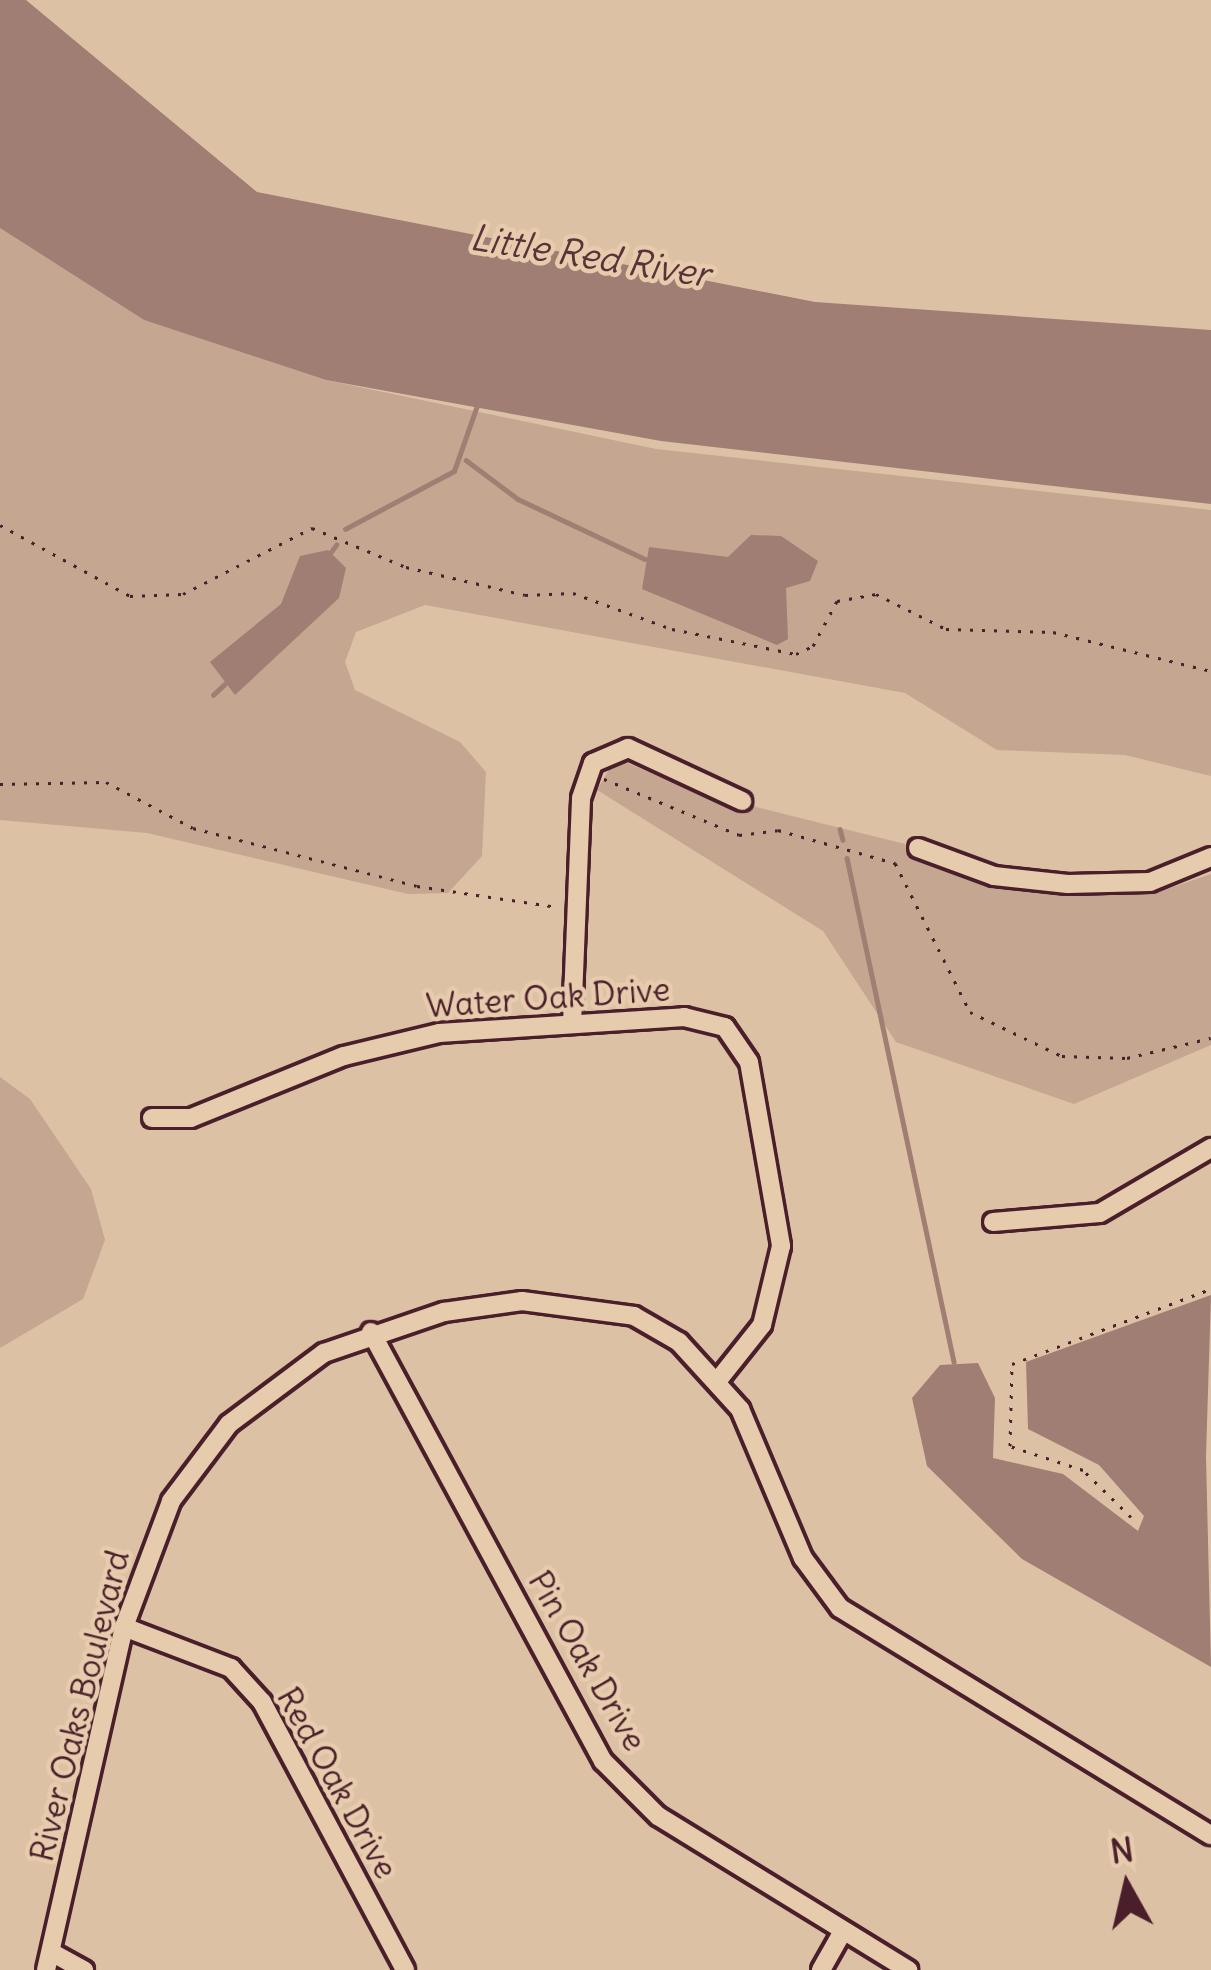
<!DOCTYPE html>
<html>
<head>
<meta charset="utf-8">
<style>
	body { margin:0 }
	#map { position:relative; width:1211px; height:1970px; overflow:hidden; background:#ddc1a5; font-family:Delius,sans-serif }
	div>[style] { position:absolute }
	.green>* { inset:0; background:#c4a691 }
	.water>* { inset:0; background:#a07e73 }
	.stream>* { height:4.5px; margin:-2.25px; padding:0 2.25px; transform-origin:2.25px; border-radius:2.25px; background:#a07e73 }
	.path>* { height:3px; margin-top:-1.5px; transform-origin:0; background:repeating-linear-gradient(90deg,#4a1f2b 0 3px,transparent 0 12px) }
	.roads { filter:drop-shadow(3px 0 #4a1f2b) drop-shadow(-3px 0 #4a1f2b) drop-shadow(0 3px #4a1f2b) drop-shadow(0 -3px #4a1f2b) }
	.street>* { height:18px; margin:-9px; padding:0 9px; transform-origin:9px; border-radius:9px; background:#e6cbad }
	span { translate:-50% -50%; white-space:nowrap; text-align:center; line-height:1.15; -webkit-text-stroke:9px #e6cbad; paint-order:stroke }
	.street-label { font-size:33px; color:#4a1f2b }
	.water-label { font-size:36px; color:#5b3239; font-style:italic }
	.north { position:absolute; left:1067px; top:1826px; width:120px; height:120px; -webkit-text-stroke:9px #e6cbad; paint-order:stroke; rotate:352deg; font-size:33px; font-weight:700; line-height:48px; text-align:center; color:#4a1f2b }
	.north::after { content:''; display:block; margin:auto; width:42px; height:54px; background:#4a1f2b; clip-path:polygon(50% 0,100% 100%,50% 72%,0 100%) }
</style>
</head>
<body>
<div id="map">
	<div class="green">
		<div style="clip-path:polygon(0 228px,144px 320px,326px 380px,656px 449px,1211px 510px,1211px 776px,1125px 755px,997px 750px,905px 693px,425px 605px,356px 632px,345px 662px,355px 690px,460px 742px,486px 772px,482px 856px,448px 893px,408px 894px,147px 833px,0 820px)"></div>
		<div style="clip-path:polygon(616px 758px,739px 812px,752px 806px,905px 844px,912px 859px,994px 889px,1156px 893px,1211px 874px,1211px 1045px,1074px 1104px,896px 1042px,823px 931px,597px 790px)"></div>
		<div style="clip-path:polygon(0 1077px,30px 1099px,91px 1189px,105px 1240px,83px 1299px,0 1348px)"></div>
	</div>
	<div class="water">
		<div style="clip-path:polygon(0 0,26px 0,257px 192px,815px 302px,1211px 330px,1211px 504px,661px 441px,326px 380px,144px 320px,0 228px)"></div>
		<div style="clip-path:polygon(751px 535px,781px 536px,818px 561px,810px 581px,786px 588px,788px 639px,777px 645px,642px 589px,649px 547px,728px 557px)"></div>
		<div style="clip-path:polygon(328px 550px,346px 568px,339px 598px,235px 695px,210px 662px,281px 604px,300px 556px)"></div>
		<div style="clip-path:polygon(1211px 1295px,1206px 1456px,1211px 1667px,1022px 1559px,927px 1466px,912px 1398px,940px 1365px,978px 1363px,995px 1398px,993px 1458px,1063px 1474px,1138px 1531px,1144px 1516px,1099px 1465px,1028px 1429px,1026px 1362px)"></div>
	</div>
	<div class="stream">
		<div style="left:466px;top:460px;width:65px;rotate:36.9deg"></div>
		<div style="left:518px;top:499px;width:140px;rotate:25.3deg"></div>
		<div style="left:345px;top:529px;width:123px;rotate:-28deg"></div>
		<div style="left:454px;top:471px;width:72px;rotate:-70.6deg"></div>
		<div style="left:331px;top:552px;width:9px;rotate:-54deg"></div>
		<div style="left:213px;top:695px;width:16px;rotate:-43deg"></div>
		<div style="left:840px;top:829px;width:11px;rotate:75deg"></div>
		<div style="left:847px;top:858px;width:515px;rotate:78.01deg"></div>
	</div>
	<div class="path">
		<div style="left:0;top:525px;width:148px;rotate:28.6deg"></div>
		<div style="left:130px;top:596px;width:53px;rotate:-2.2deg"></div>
		<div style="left:183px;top:594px;width:145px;rotate:-27.1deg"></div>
		<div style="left:312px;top:528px;width:102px;rotate:22.5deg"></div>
		<div style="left:406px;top:567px;width:122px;rotate:13.2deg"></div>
		<div style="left:525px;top:595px;width:48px;rotate:-2.4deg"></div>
		<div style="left:573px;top:593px;width:105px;rotate:20deg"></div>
		<div style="left:672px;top:629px;width:126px;rotate:11.4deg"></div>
		<div style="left:796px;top:654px;width:19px;rotate:-25deg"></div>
		<div style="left:813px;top:646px;width:51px;rotate:-61.9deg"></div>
		<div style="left:837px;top:601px;width:40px;rotate:-10deg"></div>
		<div style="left:876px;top:594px;width:78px;rotate:26.6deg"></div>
		<div style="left:946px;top:629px;width:107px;rotate:1.6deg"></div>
		<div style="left:1053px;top:632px;width:163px;rotate:13.9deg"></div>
		<div style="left:604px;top:779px;width:146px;rotate:22.5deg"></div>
		<div style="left:739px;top:835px;width:39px;rotate:-7deg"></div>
		<div style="left:778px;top:830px;width:122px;rotate:15.8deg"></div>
		<div style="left:895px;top:863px;width:167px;rotate:63.3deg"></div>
		<div style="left:970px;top:1012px;width:102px;rotate:25.6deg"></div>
		<div style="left:1062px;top:1056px;width:65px;rotate:1.8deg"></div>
		<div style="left:1127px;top:1058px;width:86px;rotate:-13.4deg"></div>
		<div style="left:0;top:784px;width:106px;rotate:-1.1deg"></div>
		<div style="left:106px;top:782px;width:98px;rotate:27.9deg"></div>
		<div style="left:193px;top:828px;width:231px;rotate:14.5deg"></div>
		<div style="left:417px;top:886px;width:142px;rotate:8.5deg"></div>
		<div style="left:1131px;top:1517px;width:67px;rotate:-135.6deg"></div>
		<div style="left:1083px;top:1470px;width:77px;rotate:-161.8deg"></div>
		<div style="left:1010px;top:1446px;width:82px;rotate:-88.6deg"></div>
		<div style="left:1012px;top:1364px;width:213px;rotate:-20.7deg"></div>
	</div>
	<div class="roads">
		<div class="street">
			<div style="left:918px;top:848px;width:81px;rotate:20.2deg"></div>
			<div style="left:994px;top:876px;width:74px;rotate:6.2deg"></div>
			<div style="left:1068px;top:884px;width:82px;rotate:-1.4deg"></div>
			<div style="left:1150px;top:882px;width:66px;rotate:-22.3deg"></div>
			<div style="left:572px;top:1024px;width:226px;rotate:-87.7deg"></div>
			<div style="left:581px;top:798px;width:37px;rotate:-71deg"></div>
			<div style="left:593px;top:763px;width:38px;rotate:-23deg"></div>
			<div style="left:628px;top:748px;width:126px;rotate:24.9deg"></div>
			<div style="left:152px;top:1118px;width:39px"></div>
			<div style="left:191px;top:1118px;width:165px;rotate:-22.1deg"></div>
			<div style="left:344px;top:1056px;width:98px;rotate:-13.6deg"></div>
			<div style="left:439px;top:1033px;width:246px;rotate:-3.7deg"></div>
			<div style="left:684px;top:1017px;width:42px;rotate:13.7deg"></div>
			<div style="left:725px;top:1027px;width:42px;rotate:55.6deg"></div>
			<div style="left:749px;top:1062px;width:187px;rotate:80.1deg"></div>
			<div style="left:781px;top:1246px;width:81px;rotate:103.5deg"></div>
			<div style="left:762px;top:1325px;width:69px;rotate:128.5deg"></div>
			<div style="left:993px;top:1222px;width:107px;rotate:-4.8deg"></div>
			<div style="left:1100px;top:1213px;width:129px;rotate:-30.4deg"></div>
			<div style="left:371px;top:1332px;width:488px;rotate:61.6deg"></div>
			<div style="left:603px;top:1761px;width:78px;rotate:45deg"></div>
			<div style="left:658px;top:1816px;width:294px;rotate:31.6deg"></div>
			<div style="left:124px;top:1627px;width:115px;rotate:21deg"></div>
			<div style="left:231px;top:1668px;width:46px;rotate:47.6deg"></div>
			<div style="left:262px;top:1702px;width:304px;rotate:61.9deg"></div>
			<div style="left:51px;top:1952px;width:38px;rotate:29deg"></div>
			<div style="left:46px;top:1970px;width:352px;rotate:-77.2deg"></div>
			<div style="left:124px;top:1627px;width:134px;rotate:-69.5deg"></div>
			<div style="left:171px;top:1501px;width:96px;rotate:-53deg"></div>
			<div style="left:229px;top:1424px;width:119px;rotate:-36.8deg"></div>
			<div style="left:324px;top:1353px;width:127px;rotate:-18.9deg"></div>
			<div style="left:444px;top:1312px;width:79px;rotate:-8deg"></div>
			<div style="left:522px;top:1301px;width:113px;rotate:7.6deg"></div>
			<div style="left:634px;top:1316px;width:52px;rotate:30deg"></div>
			<div style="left:679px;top:1342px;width:91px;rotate:47.7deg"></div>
			<div style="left:740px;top:1409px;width:162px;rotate:67.1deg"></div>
			<div style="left:803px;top:1558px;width:62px;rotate:53.5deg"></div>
			<div style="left:840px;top:1608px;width:435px;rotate:31.5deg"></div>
			<div style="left:821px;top:1970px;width:45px;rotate:-60.6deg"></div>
		</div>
	</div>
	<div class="street-label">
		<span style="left:548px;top:998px;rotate:-4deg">Water Oak Drive</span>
		<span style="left:587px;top:1661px;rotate:60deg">Pin Oak Drive</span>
		<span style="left:80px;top:1706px;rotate:-76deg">River Oaks Boulevard</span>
		<span style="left:337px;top:1783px;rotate:61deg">Red Oak Drive</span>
	</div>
	<div class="water-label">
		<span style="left:590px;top:256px;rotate:9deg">Little Red River</span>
	</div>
	<div class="north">N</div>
</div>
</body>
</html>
